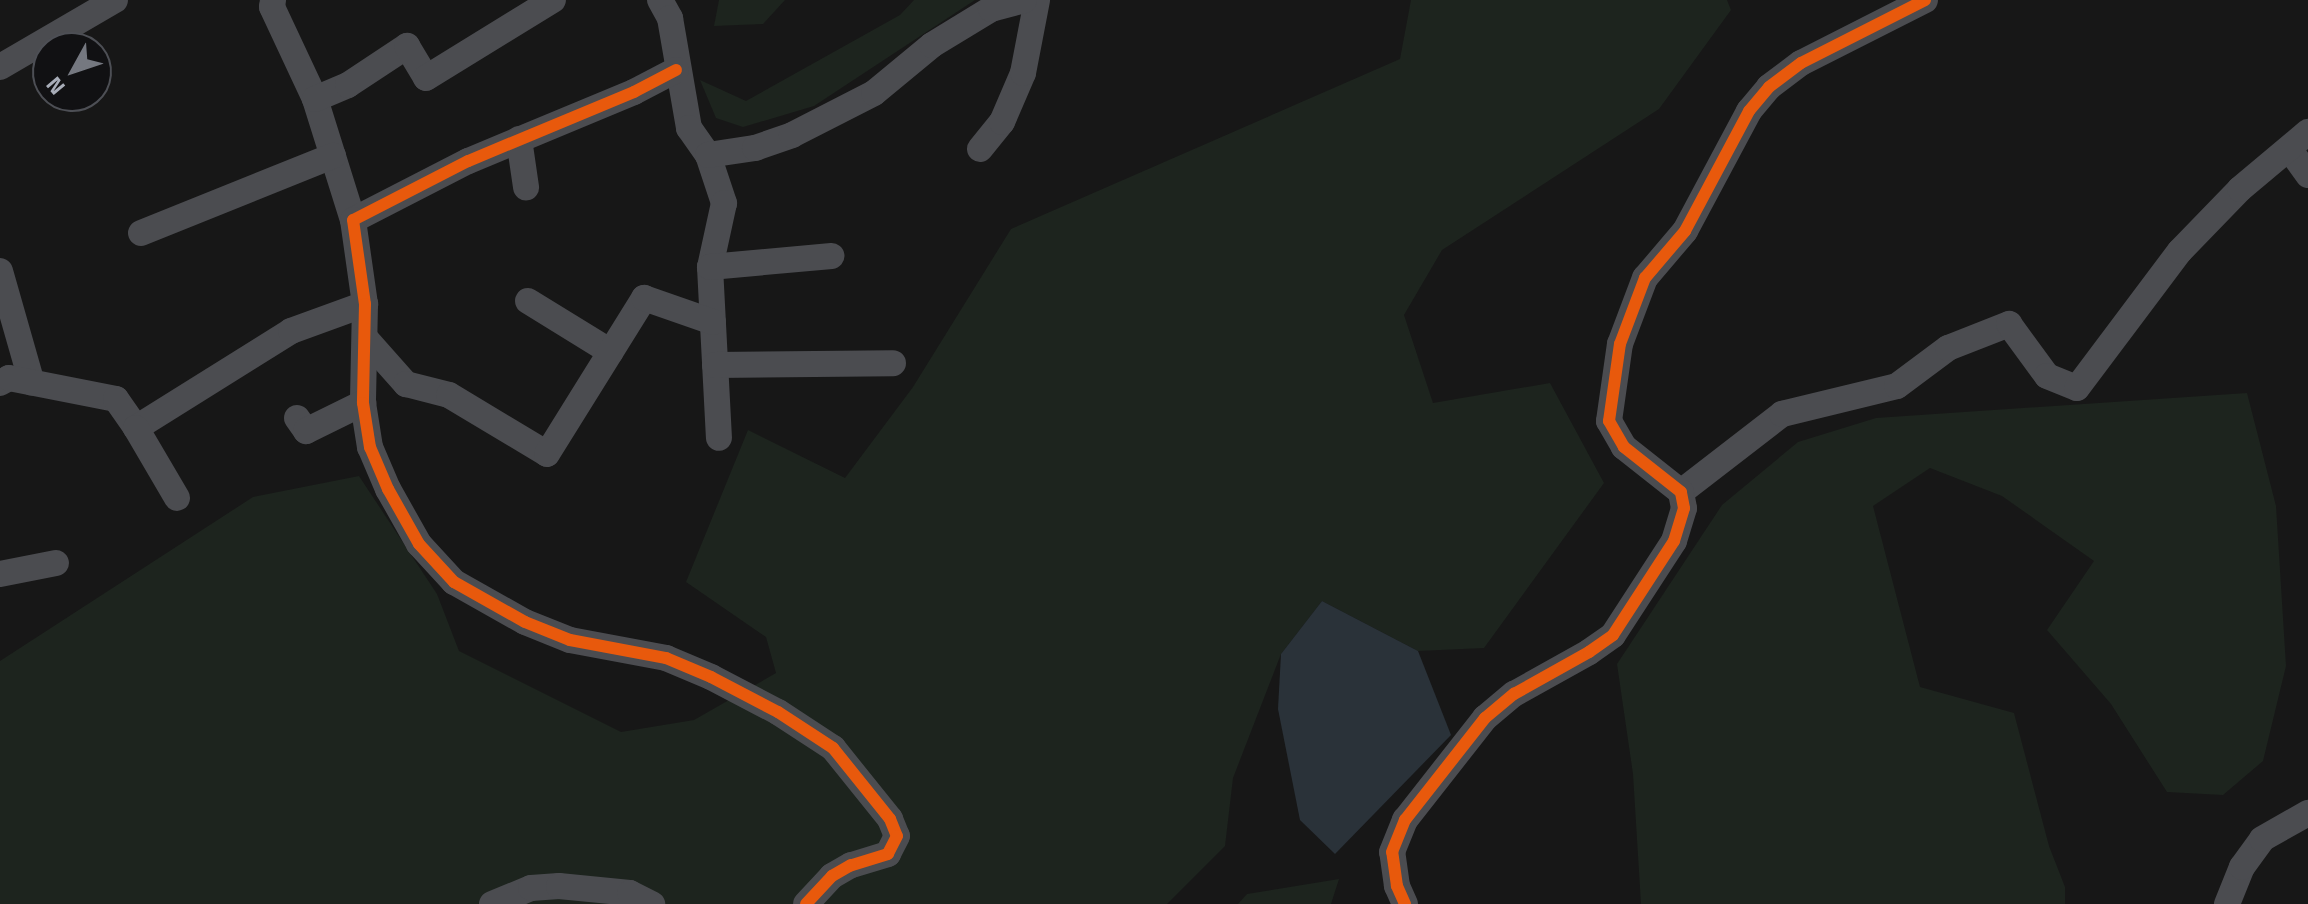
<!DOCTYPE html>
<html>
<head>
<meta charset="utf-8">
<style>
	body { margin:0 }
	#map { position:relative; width:2308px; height:904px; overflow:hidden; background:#171717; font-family:"Titillium Web",sans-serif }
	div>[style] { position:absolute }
	.green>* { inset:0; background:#1d241e }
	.water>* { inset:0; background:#2a3239 }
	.minor>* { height:26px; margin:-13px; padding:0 13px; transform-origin:13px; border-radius:13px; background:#4b4c50 }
	.cycleway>* { height:12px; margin:-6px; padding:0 6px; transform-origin:6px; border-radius:6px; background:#e8590c }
	span { translate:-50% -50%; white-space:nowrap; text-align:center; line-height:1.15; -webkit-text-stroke:7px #111113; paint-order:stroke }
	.north { position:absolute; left:32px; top:32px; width:80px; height:80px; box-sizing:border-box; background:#111113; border:2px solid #4d4f55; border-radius:50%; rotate:230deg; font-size:22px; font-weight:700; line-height:32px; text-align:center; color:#a8adb8 }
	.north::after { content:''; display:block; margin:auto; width:28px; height:36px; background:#757880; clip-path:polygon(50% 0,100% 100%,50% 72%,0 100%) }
</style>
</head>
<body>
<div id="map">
	<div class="green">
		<div style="clip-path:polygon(719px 0,785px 0,763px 24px,714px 26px)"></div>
		<div style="clip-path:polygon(914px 0,975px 0,814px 106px,743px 127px,716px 118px,700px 80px,746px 101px,900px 15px)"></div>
		<div style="clip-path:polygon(1411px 0,1727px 0,1731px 10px,1659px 109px,1442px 250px,1404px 315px,1433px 403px,1550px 383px,1604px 483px,1484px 648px,1418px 651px,1322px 601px,1281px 654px,1233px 778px,1225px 846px,1167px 904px,0 904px,0 661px,253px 497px,359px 476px,437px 594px,459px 651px,621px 732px,694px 720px,776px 673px,766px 637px,686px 582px,748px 430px,845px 478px,913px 387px,1011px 229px,1400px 59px)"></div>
		<div style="clip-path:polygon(2247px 393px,2276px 506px,2286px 666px,2263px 761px,2223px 795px,2167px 792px,2111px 704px,2047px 630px,2094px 561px,2002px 496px,1930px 468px,1873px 506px,1920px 687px,2014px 713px,2049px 846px,2065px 887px,2065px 904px,1641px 904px,1633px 774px,1617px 664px,1722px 505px,1798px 442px,1876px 418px)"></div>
		<div style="clip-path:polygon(1339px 879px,1331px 904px,1238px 904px,1247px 894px)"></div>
	</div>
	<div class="water">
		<div style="clip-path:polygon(1322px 601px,1418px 651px,1451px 735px,1335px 854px,1300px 820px,1278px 709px,1281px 654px)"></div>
	</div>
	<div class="minor">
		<div style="left:273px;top:0;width:7px;rotate:98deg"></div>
		<div style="left:272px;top:7px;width:102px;rotate:64.9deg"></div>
		<div style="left:315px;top:99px;width:127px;rotate:72.6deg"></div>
		<div style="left:660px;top:0;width:21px;rotate:61deg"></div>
		<div style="left:670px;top:18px;width:112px;rotate:80.2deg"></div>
		<div style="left:689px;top:128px;width:33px;rotate:55deg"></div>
		<div style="left:708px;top:155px;width:51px;rotate:71.6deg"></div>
		<div style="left:724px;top:203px;width:66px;rotate:102.3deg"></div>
		<div style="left:710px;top:267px;width:171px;rotate:87deg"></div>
		<div style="left:0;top:67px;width:133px;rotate:-30.2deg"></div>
		<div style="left:676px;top:70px;width:47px;rotate:152.4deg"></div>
		<div style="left:634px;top:92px;width:180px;rotate:157.4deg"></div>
		<div style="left:468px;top:161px;width:129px;rotate:152.8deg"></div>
		<div style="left:353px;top:220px;width:85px;rotate:81.9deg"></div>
		<div style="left:365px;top:304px;width:99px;rotate:91.2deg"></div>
		<div style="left:363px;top:403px;width:45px;rotate:81deg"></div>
		<div style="left:370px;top:447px;width:46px;rotate:66.8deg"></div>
		<div style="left:388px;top:489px;width:63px;rotate:60.6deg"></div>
		<div style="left:419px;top:544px;width:52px;rotate:47.4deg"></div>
		<div style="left:454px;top:582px;width:81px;rotate:29.4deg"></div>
		<div style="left:525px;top:622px;width:48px;rotate:21.8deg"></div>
		<div style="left:570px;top:640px;width:98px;rotate:10.6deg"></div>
		<div style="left:666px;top:658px;width:49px;rotate:22.9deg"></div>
		<div style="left:711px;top:677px;width:76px;rotate:27.6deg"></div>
		<div style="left:778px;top:712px;width:66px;rotate:33.2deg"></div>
		<div style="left:833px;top:748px;width:91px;rotate:51.2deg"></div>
		<div style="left:890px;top:819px;width:18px;rotate:68deg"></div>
		<div style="left:897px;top:836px;width:20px;rotate:117deg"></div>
		<div style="left:888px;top:854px;width:39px;rotate:163deg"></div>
		<div style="left:851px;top:865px;width:22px;rotate:150deg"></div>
		<div style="left:832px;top:876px;width:38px;rotate:133deg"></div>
		<div style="left:315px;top:99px;width:36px;rotate:-23deg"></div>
		<div style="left:348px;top:85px;width:71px;rotate:-33.5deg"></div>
		<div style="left:407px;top:46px;width:37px;rotate:59deg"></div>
		<div style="left:426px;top:78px;width:149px;rotate:-31.6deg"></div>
		<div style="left:519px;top:139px;width:49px;rotate:81.7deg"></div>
		<div style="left:980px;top:149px;width:35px;rotate:-51deg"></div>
		<div style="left:1002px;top:122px;width:53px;rotate:-66.8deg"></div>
		<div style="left:1023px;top:73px;width:74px;rotate:-79.1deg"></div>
		<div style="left:2290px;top:150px;width:31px;rotate:54deg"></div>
		<div style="left:708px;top:155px;width:48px;rotate:-8.5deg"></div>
		<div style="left:755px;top:148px;width:39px;rotate:-19deg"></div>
		<div style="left:792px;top:135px;width:92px;rotate:-27.1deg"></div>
		<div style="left:874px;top:93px;width:75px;rotate:-39.6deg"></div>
		<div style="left:932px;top:45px;width:69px;rotate:-31.4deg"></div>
		<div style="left:991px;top:9px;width:34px;rotate:-15deg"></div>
		<div style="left:141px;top:233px;width:207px;rotate:-21.9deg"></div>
		<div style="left:710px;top:267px;width:122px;rotate:-5.2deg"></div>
		<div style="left:0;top:271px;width:116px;rotate:74.1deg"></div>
		<div style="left:528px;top:301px;width:97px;rotate:31.6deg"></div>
		<div style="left:365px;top:338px;width:62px;rotate:48.3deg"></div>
		<div style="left:406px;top:384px;width:44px;rotate:14.3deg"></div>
		<div style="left:449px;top:395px;width:114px;rotate:31deg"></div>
		<div style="left:547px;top:454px;width:184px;rotate:-58.1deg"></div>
		<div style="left:644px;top:298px;width:73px;rotate:19.2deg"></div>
		<div style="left:715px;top:365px;width:178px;rotate:-0.6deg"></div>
		<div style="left:0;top:383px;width:10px;rotate:-29deg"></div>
		<div style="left:9px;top:378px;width:109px;rotate:11.1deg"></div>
		<div style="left:116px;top:399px;width:35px;rotate:55deg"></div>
		<div style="left:136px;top:428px;width:183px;rotate:-32deg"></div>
		<div style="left:291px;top:331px;width:79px;rotate:-20deg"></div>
		<div style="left:297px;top:418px;width:16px;rotate:55deg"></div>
		<div style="left:306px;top:431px;width:64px;rotate:-26.2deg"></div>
		<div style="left:136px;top:428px;width:81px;rotate:59.6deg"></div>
		<div style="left:1681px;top:492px;width:128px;rotate:-37.7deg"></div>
		<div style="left:1782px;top:414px;width:118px;rotate:-13.7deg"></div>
		<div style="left:1897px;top:386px;width:64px;rotate:-36.7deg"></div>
		<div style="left:1948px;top:348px;width:66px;rotate:-21.5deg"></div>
		<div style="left:2009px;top:324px;width:64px;rotate:53.8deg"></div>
		<div style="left:2047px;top:376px;width:32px;rotate:22deg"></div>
		<div style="left:2077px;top:388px;width:171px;rotate:-53.1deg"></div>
		<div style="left:2180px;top:251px;width:86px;rotate:-45.9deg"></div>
		<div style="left:2240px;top:189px;width:89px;rotate:-40deg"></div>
		<div style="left:0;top:574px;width:57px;rotate:-11.1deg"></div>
		<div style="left:492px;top:904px;width:42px;rotate:-22.3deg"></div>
		<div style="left:531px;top:888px;width:28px;rotate:-4deg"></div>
		<div style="left:559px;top:886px;width:71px;rotate:5.6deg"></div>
		<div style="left:630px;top:893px;width:25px;rotate:27deg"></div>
		<div style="left:1405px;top:904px;width:20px;rotate:-114deg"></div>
		<div style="left:1397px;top:886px;width:34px;rotate:-98deg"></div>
		<div style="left:1392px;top:852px;width:35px;rotate:-68deg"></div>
		<div style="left:1405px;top:820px;width:130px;rotate:-51.9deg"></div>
		<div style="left:1485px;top:718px;width:38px;rotate:-40deg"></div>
		<div style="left:1514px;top:694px;width:86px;rotate:-29.2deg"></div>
		<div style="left:1589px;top:652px;width:29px;rotate:-35deg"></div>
		<div style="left:1613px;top:635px;width:112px;rotate:-57deg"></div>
		<div style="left:1674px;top:541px;width:34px;rotate:-73deg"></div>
		<div style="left:1684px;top:508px;width:16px;rotate:-101deg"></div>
		<div style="left:1681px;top:492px;width:73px;rotate:-141.7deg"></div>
		<div style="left:1624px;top:447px;width:30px;rotate:-120deg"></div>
		<div style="left:1609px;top:421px;width:78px;rotate:-81.9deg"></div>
		<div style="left:1620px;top:344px;width:71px;rotate:-69.3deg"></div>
		<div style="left:1645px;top:278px;width:62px;rotate:-49.6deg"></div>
		<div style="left:1685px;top:231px;width:136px;rotate:-61.9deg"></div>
		<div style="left:1749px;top:111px;width:31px;rotate:-50deg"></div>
		<div style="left:1769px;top:87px;width:40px;rotate:-37deg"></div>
		<div style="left:1801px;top:63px;width:139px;rotate:-26.9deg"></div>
		<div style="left:2227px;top:904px;width:40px;rotate:-68deg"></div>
		<div style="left:2242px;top:867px;width:34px;rotate:-54deg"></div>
		<div style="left:2262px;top:839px;width:53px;rotate:-29.5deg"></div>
	</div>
	<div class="cycleway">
		<div style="left:676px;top:70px;width:47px;rotate:152.4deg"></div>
		<div style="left:634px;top:92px;width:180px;rotate:157.4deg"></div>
		<div style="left:468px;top:161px;width:129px;rotate:152.8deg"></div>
		<div style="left:353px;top:220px;width:85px;rotate:81.9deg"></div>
		<div style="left:365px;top:304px;width:99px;rotate:91.2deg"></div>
		<div style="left:363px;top:403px;width:45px;rotate:81deg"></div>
		<div style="left:370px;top:447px;width:46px;rotate:66.8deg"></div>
		<div style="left:388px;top:489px;width:63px;rotate:60.6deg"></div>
		<div style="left:419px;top:544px;width:52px;rotate:47.4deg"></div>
		<div style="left:454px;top:582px;width:81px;rotate:29.4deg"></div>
		<div style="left:525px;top:622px;width:48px;rotate:21.8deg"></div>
		<div style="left:570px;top:640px;width:98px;rotate:10.6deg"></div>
		<div style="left:666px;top:658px;width:49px;rotate:22.9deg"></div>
		<div style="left:711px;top:677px;width:76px;rotate:27.6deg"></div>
		<div style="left:778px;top:712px;width:66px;rotate:33.2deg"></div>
		<div style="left:833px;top:748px;width:91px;rotate:51.2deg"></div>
		<div style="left:890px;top:819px;width:18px;rotate:68deg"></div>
		<div style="left:897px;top:836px;width:20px;rotate:117deg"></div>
		<div style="left:888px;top:854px;width:39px;rotate:163deg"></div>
		<div style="left:851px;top:865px;width:22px;rotate:150deg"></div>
		<div style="left:832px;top:876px;width:38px;rotate:133deg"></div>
		<div style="left:1405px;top:904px;width:20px;rotate:-114deg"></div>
		<div style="left:1397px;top:886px;width:34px;rotate:-98deg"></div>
		<div style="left:1392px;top:852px;width:35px;rotate:-68deg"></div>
		<div style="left:1405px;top:820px;width:130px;rotate:-51.9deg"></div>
		<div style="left:1485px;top:718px;width:38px;rotate:-40deg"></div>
		<div style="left:1514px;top:694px;width:86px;rotate:-29.2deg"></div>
		<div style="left:1589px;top:652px;width:29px;rotate:-35deg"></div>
		<div style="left:1613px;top:635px;width:112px;rotate:-57deg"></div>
		<div style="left:1674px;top:541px;width:34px;rotate:-73deg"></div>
		<div style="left:1684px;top:508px;width:16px;rotate:-101deg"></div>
		<div style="left:1681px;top:492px;width:73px;rotate:-141.7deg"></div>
		<div style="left:1624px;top:447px;width:30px;rotate:-120deg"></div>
		<div style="left:1609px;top:421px;width:78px;rotate:-81.9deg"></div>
		<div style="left:1620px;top:344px;width:71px;rotate:-69.3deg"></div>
		<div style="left:1645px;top:278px;width:62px;rotate:-49.6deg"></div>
		<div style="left:1685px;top:231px;width:136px;rotate:-61.9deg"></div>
		<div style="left:1749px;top:111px;width:31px;rotate:-50deg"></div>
		<div style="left:1769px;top:87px;width:40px;rotate:-37deg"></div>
		<div style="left:1801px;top:63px;width:139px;rotate:-26.9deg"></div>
	</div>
	<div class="north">N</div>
</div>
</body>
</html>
